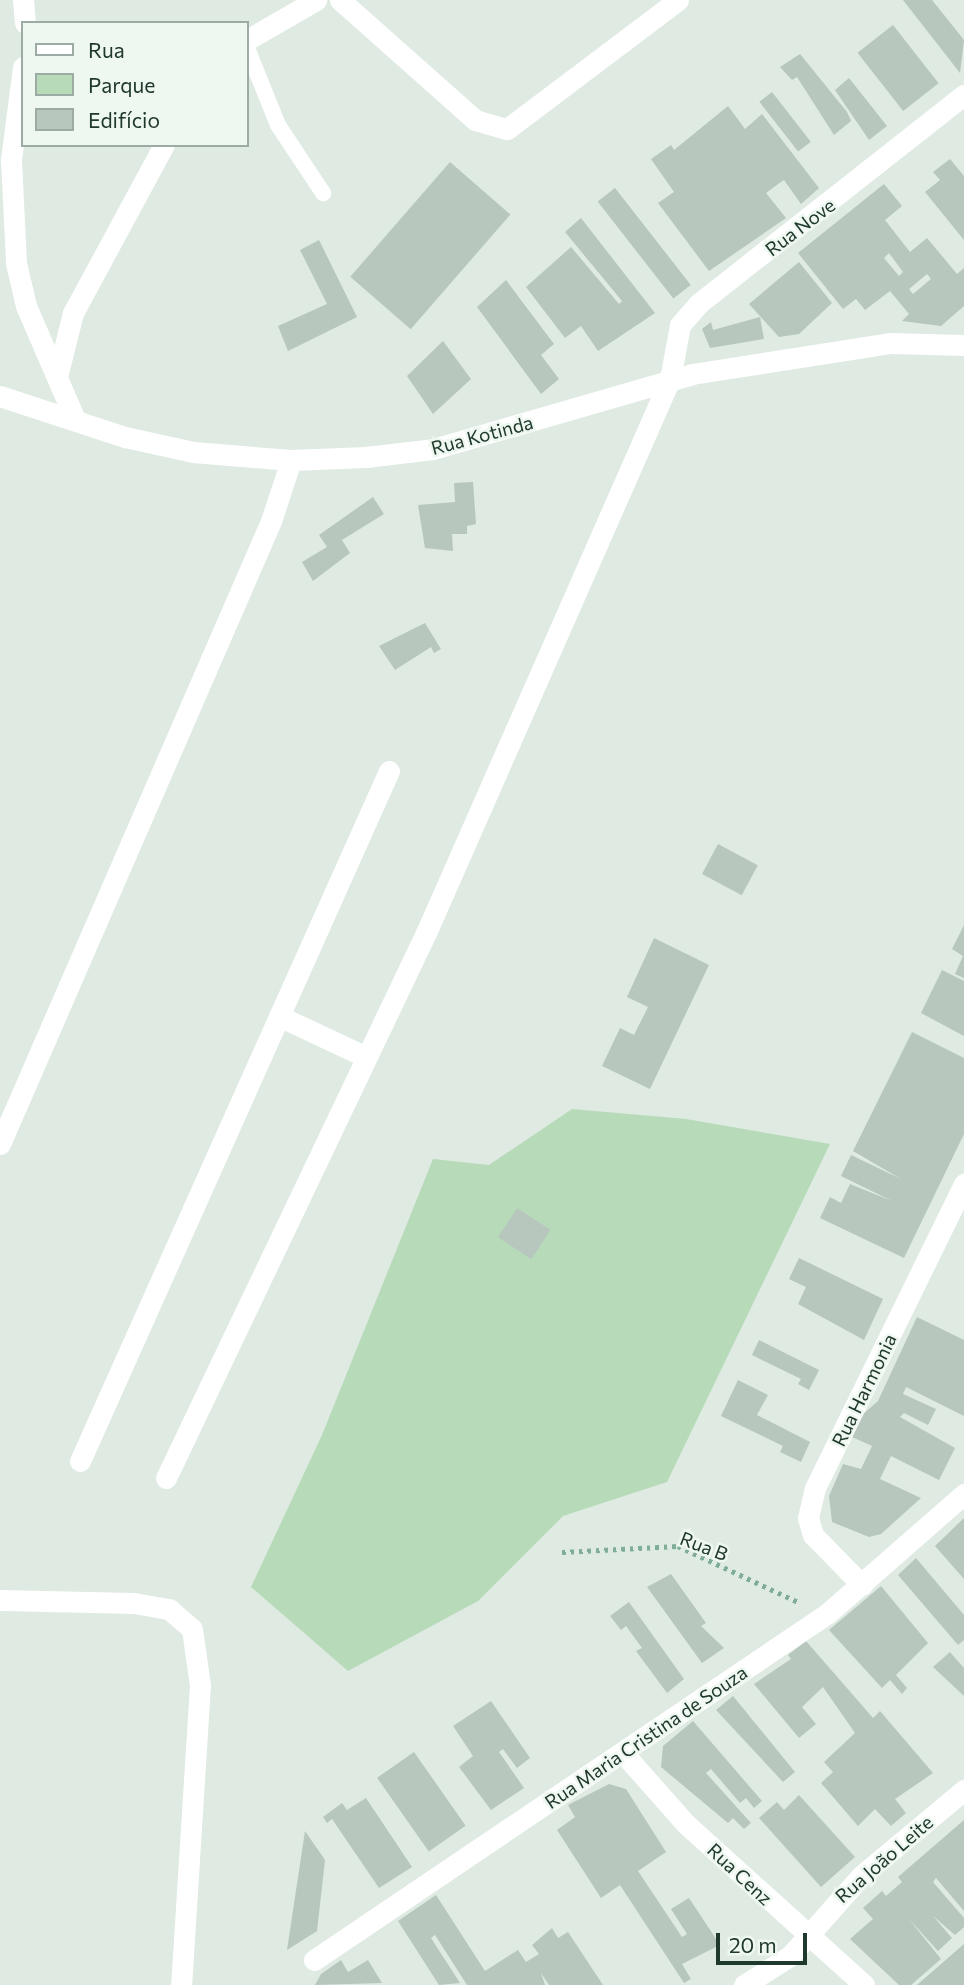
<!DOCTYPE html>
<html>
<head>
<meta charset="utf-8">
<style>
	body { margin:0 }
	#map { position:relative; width:964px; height:1985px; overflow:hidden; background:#deeae2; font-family:Commissioner,sans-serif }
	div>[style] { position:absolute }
	.green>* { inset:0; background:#b7dbb9 }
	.building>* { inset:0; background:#b7c7bd; transform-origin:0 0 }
	.path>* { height:4.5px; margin-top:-2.25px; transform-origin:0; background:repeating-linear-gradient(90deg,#7fad95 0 3.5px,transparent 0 8.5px) }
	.service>* { height:16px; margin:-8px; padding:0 8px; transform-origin:8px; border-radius:8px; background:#fff }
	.minor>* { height:21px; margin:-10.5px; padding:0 10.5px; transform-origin:10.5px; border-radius:10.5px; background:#fff }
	span { translate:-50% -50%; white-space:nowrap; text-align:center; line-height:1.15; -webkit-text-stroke:5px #eff7f1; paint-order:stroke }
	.street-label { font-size:19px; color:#20392d }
	.legend { position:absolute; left:21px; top:21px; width:228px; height:126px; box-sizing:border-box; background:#eff7f1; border:2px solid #9caba3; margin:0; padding:9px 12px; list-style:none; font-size:21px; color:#20392d }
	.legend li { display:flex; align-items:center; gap:14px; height:35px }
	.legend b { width:35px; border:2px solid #9caba3 }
	.scale { position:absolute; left:716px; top:1933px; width:91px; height:32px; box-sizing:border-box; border:4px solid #20392d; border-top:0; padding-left:9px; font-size:21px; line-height:24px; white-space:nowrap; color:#20392d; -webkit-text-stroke:5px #eff7f1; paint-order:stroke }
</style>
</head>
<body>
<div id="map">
	<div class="green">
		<div style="clip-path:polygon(572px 1109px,686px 1119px,830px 1144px,667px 1482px,563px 1516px,478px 1601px,348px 1671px,251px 1587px,322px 1435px,433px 1159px,489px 1165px)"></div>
	</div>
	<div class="building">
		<div style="clip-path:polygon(903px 0,932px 0,964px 40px,960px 73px)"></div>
		<div style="left:893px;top:25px;width:74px;height:45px;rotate:52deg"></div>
		<div style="clip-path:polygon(800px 54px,847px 112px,851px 121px,834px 135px,797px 77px,792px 80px,780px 67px)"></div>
		<div style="clip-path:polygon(849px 78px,887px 126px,869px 140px,835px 90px)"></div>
		<div style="left:772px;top:92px;width:63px;height:16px;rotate:52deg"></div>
		<div style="clip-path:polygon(728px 106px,745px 129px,762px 114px,819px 188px,801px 204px,784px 180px,778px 184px,766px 193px,786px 218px,709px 271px,658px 203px,674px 192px,651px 159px,671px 145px,674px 150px)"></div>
		<div style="clip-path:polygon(950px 159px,964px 176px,964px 240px,925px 192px,940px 180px,933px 172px)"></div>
		<div style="left:450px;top:162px;width:80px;height:152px;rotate:41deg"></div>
		<div style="clip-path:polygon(evenodd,884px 184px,902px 206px,885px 220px,910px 252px,927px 238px,957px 274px,964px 268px,964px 306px,941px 326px,902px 321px,909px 314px,890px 291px,865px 310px,856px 299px,843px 309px,798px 253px,884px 184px,889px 253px,903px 272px,899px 276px,884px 258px,889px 253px,884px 184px,927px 274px,931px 279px,913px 294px,909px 289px,927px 274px)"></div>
		<div style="left:615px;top:188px;width:123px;height:22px;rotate:52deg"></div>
		<div style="clip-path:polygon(581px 218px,655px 313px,598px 351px,581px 326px,565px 338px,526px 287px,571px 247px,619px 304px,622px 301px,565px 232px)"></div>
		<div style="clip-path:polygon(319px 240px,357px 317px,288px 351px,278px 326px,327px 304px,300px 250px)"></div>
		<div style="clip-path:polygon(799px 262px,832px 303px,799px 334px,779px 337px,749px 304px)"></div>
		<div style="clip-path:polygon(506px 280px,554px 344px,541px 355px,559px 379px,541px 394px,477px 307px)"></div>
		<div style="clip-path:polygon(760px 317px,764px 339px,710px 348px,702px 329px,711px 322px,713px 330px)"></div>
		<div style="clip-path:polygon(443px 341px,471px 379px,433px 414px,407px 376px)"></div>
		<div style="clip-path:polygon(473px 482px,476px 524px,467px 526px,467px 534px,452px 534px,453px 551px,425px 548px,418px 505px,455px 502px,454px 483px)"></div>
		<div style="clip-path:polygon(373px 497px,384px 514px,342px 540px,350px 553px,313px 581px,302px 562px,327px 547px,319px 535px)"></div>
		<div style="clip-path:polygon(425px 623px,441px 649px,434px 653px,431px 647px,395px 670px,379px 646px)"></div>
		<div style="left:718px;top:844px;width:45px;height:34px;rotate:28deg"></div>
		<div style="clip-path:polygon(964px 925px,964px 978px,955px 974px,963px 956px,952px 949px)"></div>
		<div style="clip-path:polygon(654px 938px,709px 965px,650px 1089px,602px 1066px,620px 1028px,634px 1035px,648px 1007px,627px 997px)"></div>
		<div style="clip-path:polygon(942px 970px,964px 981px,964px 1036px,921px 1013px)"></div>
		<div style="clip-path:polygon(912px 1032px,964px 1058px,964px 1134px,904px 1258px,820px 1218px,830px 1197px,841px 1203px,850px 1184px,892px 1201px,841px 1176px,851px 1155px,901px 1179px,853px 1151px)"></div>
		<div style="left:517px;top:1208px;width:40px;height:35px;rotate:33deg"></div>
		<div style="clip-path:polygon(799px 1258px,883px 1299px,864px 1340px,798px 1304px,806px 1287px,789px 1279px)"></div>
		<div style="clip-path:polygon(917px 1317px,964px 1340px,964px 1416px,906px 1387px,903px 1394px,936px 1409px,928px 1425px,904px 1413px,900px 1417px,955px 1448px,939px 1480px,891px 1456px,880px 1479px,921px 1498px,881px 1534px,869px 1537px,832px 1522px,829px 1496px,843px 1464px,861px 1469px,872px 1446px,852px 1437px,861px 1416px,878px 1401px)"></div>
		<div style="clip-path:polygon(759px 1340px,819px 1370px,809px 1390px,798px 1384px,801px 1379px,752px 1355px)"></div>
		<div style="clip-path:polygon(738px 1380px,768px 1395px,757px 1415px,810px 1442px,801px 1462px,780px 1452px,783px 1446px,721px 1416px)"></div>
		<div style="clip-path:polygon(964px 1518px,964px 1579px,935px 1546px)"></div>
		<div style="clip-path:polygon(916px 1558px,964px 1615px,964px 1640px,958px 1645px,898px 1575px)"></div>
		<div style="clip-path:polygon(671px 1574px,706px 1623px,701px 1626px,724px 1648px,702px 1663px,647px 1587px)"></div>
		<div style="clip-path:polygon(881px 1586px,928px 1643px,896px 1675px,907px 1688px,902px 1694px,890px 1680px,882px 1688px,829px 1630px)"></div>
		<div style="clip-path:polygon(629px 1602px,684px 1679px,667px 1693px,636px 1651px,642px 1648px,626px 1626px,621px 1630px,610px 1616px)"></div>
		<div style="clip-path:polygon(806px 1641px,873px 1718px,880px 1711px,933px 1773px,895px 1799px,906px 1813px,891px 1826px,875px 1809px,858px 1826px,821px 1783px,833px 1772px,824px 1762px,855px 1733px,823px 1687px,802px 1707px,816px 1724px,799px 1738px,754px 1684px,791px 1659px,788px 1655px)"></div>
		<div style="clip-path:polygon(950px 1652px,964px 1668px,964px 1696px,933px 1667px)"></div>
		<div style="clip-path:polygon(733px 1696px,795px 1772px,783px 1782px,716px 1710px)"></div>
		<div style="clip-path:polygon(491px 1701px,530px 1758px,517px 1768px,503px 1749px,499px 1752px,524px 1788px,491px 1810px,459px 1767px,473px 1756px,453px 1726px)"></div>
		<div style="clip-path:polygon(693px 1721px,762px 1801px,754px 1808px,746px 1798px,740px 1803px,711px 1769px,706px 1773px,751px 1823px,744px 1829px,733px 1818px,728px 1823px,661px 1767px,663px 1746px)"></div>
		<div style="left:414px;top:1752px;width:90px;height:45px;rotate:55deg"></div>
		<div style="clip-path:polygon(609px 1784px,626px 1789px,666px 1852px,638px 1871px,682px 1937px,687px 1934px,671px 1909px,689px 1898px,720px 1945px,682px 1964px,691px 1979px,684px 1983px,620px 1885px,601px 1898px,557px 1830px,575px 1817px,568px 1805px)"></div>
		<div style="clip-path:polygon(799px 1795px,855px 1857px,821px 1887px,759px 1818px,777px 1802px,784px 1810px)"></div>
		<div style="clip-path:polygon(366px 1798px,412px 1867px,379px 1888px,332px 1819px,327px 1823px,323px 1817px,342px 1803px,347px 1810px)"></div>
		<div style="clip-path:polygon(964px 1820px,964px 1911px,936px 1878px,933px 1882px,964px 1918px,964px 1927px,955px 1935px,933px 1916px,952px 1938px,938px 1951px,909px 1919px,941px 1959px,911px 1985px,899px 1985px,850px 1939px,873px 1919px,863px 1908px,882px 1891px,886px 1896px,902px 1882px,898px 1877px)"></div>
		<div style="clip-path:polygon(305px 1831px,325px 1860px,317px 1931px,287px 1950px)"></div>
		<div style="clip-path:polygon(436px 1895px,485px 1971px,518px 1950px,526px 1962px,539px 1954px,532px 1945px,552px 1928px,558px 1938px,568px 1932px,603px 1985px,549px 1985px,541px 1973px,545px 1985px,467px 1985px,435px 1935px,431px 1938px,460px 1983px,439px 1985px,398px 1921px)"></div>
		<div style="clip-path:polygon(964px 1944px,964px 1985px,917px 1985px)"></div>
		<div style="clip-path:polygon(341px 1960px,348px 1972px,368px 1960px,382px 1983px,315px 1985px,321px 1974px)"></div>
	</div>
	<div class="path">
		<div style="left:562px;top:1552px;width:116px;rotate:-3deg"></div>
		<div style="left:678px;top:1546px;width:135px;rotate:25deg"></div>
	</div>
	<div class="service">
		<div style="left:247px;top:48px;width:83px;rotate:68.1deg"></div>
		<div style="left:278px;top:125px;width:82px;rotate:56.5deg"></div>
	</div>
	<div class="minor">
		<div style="left:23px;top:0;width:23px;rotate:85deg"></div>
		<div style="left:340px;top:0;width:181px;rotate:41.6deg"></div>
		<div style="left:475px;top:120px;width:33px;rotate:16deg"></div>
		<div style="left:507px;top:129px;width:214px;rotate:-37deg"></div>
		<div style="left:247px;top:40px;width:80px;rotate:-30.1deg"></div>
		<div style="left:23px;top:67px;width:94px;rotate:97.4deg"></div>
		<div style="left:11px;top:160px;width:103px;rotate:87.2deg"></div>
		<div style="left:16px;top:263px;width:44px;rotate:76.9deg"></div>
		<div style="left:26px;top:306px;width:123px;rotate:66.6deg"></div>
		<div style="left:58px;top:373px;width:62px;rotate:-76deg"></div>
		<div style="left:73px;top:313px;width:191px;rotate:-61.6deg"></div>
		<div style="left:0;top:396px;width:132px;rotate:18.2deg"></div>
		<div style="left:125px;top:437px;width:70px;rotate:12.4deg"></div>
		<div style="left:193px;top:452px;width:98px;rotate:4.7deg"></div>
		<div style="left:291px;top:460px;width:75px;rotate:-2.3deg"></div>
		<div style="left:366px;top:457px;width:67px;rotate:-6.8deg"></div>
		<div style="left:433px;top:449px;width:270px;rotate:-16.1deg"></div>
		<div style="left:692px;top:374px;width:200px;rotate:-8.9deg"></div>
		<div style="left:890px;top:343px;width:74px;rotate:1.5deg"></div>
		<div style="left:279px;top:1016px;width:96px;rotate:25.2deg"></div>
		<div style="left:0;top:1144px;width:679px;rotate:-66.49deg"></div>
		<div style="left:271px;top:521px;width:64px;rotate:-71.8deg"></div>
		<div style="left:80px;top:1461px;width:756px;rotate:-65.88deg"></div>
		<div style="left:166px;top:1478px;width:604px;rotate:-64.5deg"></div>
		<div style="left:426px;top:933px;width:605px;rotate:-66.23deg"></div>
		<div style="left:670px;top:379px;width:55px;rotate:-79.5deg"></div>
		<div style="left:680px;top:325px;width:28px;rotate:-49deg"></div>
		<div style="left:698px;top:304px;width:338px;rotate:-38.2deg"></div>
		<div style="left:862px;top:1585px;width:70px;rotate:-134.4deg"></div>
		<div style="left:813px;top:1535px;width:18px;rotate:-106deg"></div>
		<div style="left:808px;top:1518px;width:31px;rotate:-77deg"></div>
		<div style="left:815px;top:1488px;width:339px;rotate:-63.9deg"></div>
		<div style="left:0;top:1600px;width:134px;rotate:1.3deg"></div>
		<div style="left:134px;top:1603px;width:36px;rotate:10deg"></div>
		<div style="left:169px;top:1609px;width:30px;rotate:41deg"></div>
		<div style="left:192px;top:1629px;width:57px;rotate:81.9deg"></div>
		<div style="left:200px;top:1685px;width:301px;rotate:93.6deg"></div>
		<div style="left:624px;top:1754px;width:94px;rotate:48.5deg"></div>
		<div style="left:686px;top:1824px;width:240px;rotate:42.1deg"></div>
		<div style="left:314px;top:1960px;width:620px;rotate:-34.02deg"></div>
		<div style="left:828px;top:1613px;width:181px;rotate:-41.2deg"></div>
		<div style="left:744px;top:1985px;width:54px;rotate:-32.2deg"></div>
		<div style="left:790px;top:1956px;width:108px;rotate:-48.4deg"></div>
		<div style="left:862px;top:1875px;width:133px;rotate:-39.8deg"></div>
	</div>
	<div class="street-label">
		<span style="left:800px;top:227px;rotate:-37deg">Rua Nove</span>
		<span style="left:482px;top:435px;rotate:-15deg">Rua Kotinda</span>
		<span style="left:864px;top:1390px;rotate:-64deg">Rua Harmonia</span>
		<span style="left:704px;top:1546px;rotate:21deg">Rua B</span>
		<span style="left:646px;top:1737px;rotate:-34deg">Rua Maria Cristina de Souza</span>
		<span style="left:884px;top:1859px;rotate:-41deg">Rua João Leite</span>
		<span style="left:740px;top:1874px;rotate:43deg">Rua Cenz</span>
	</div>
	<ul class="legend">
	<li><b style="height:9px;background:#fff"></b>Rua</li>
	<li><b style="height:19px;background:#b7dbb9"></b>Parque</li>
	<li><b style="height:19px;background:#b7c7bd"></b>Edifício</li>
	</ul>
	<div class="scale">20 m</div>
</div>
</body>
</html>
